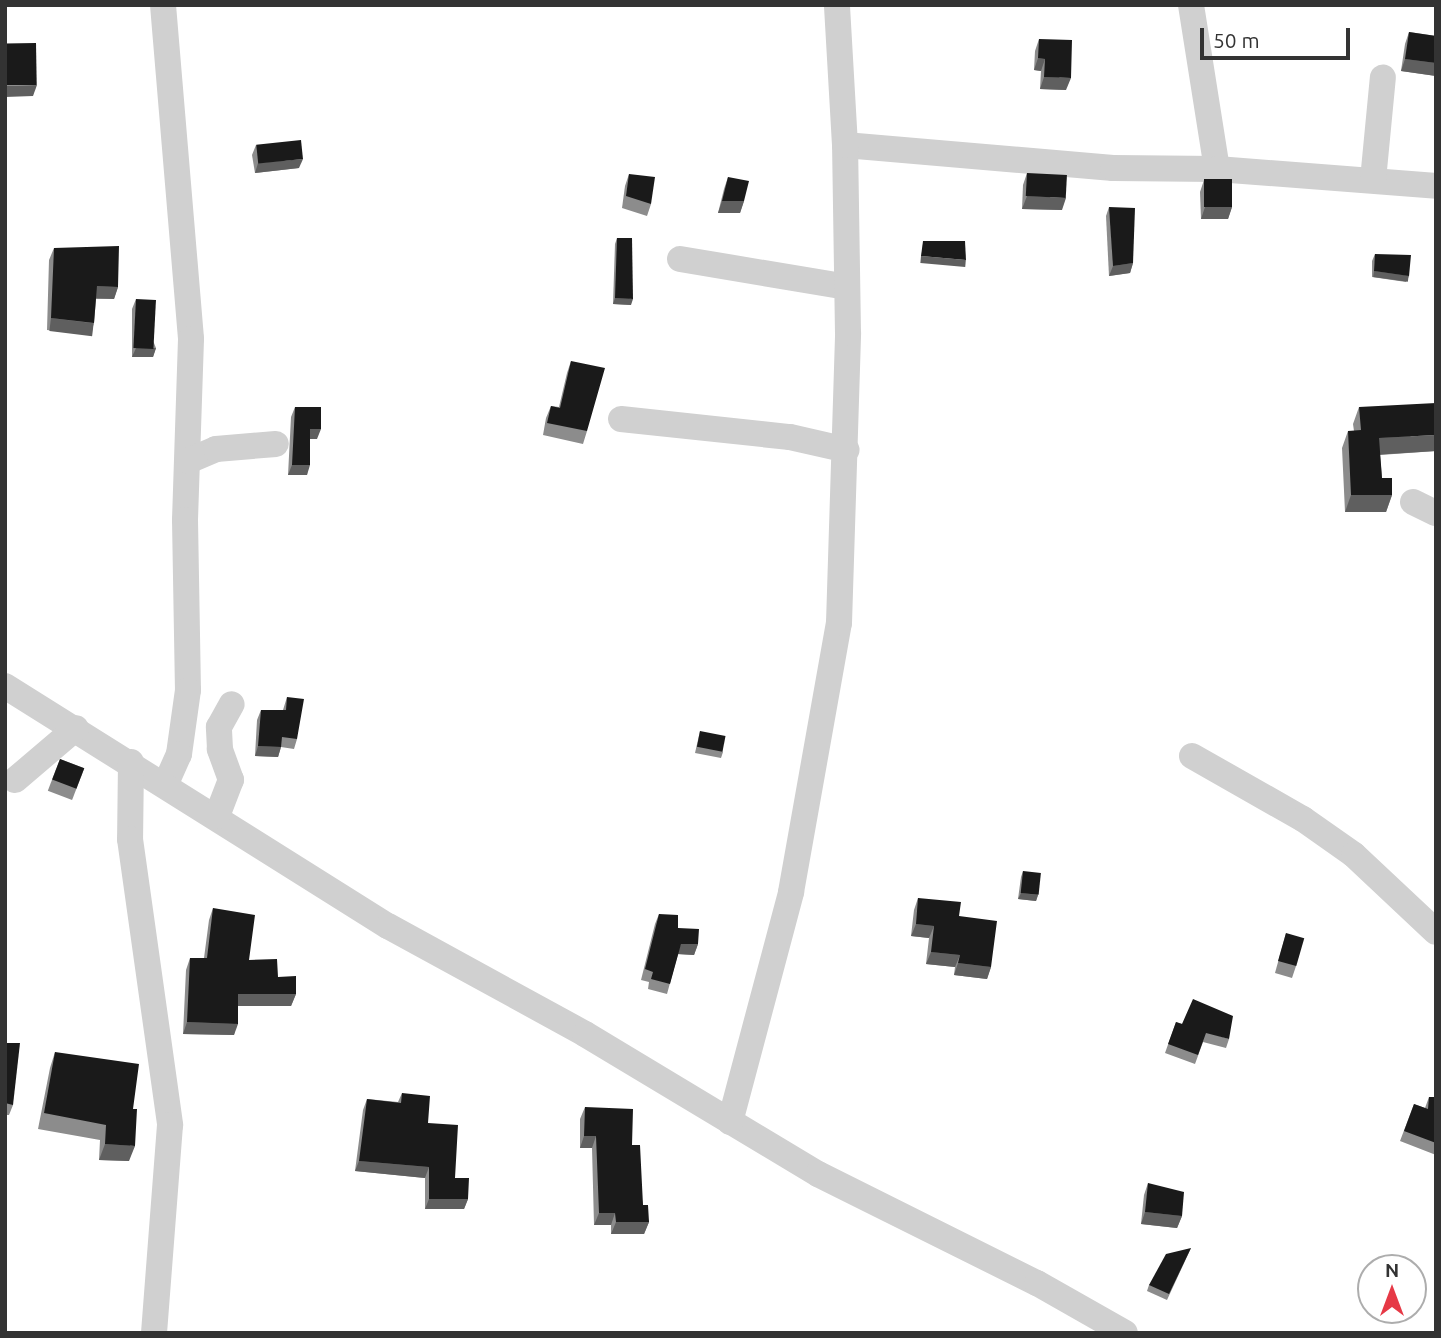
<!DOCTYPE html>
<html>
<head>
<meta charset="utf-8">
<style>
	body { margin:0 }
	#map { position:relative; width:1441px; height:1338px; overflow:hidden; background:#fff; font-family:Ubuntu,sans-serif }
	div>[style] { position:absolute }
	.minor>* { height:26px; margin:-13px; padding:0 13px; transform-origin:13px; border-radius:13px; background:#d0d0d0 }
	.wall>* { inset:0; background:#8c8c8c; transform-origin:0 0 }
	.shaded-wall>* { inset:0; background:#5f5f5f; transform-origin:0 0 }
	.building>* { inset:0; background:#1a1a1a; transform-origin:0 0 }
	span { translate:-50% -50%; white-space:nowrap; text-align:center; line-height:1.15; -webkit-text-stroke:7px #fff; paint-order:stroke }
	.frame { position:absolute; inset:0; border:7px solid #333; pointer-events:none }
	.north { position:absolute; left:1357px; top:1254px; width:70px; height:70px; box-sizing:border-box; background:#fff; border:2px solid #adadad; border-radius:50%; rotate:0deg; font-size:19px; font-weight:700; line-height:28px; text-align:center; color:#333 }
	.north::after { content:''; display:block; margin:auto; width:24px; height:32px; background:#e63946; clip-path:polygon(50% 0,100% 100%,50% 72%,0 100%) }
	.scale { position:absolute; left:1200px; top:28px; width:150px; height:32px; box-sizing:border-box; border:4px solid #333; border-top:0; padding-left:9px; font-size:21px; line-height:24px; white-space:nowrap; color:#333; -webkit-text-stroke:5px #fff; paint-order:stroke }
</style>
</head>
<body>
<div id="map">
	<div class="minor">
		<div style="left:163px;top:5px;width:335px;rotate:85.2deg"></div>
		<div style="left:191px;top:339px;width:181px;rotate:91.9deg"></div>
		<div style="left:185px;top:520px;width:170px;rotate:89deg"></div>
		<div style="left:188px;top:690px;width:65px;rotate:98deg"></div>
		<div style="left:179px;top:754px;width:32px;rotate:114deg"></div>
		<div style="left:1191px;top:5px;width:166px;rotate:81deg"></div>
		<div style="left:845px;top:145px;width:269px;rotate:4.9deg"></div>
		<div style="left:1113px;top:168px;width:104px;rotate:0.6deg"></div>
		<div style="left:1217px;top:169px;width:220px;rotate:4.4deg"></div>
		<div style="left:1373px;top:180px;width:103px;rotate:-84.5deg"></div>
		<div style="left:680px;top:259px;width:169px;rotate:9.5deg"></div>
		<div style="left:621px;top:419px;width:170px;rotate:6.1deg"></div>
		<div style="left:790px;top:437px;width:58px;rotate:12.8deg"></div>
		<div style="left:188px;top:461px;width:30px;rotate:-23deg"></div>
		<div style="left:216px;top:449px;width:60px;rotate:-4.8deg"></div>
		<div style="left:1413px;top:502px;width:25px;rotate:26deg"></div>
		<div style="left:5px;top:686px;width:452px;rotate:32.1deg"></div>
		<div style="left:388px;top:926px;width:225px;rotate:28.7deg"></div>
		<div style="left:585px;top:1034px;width:272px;rotate:31deg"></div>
		<div style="left:818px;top:1174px;width:245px;rotate:26.5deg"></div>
		<div style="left:1037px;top:1283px;width:101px;rotate:29.6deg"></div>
		<div style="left:1192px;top:756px;width:128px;rotate:29.6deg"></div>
		<div style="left:1303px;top:819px;width:62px;rotate:35.2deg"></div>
		<div style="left:1354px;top:855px;width:112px;rotate:43.2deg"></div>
		<div style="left:131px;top:762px;width:77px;rotate:90.7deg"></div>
		<div style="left:130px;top:839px;width:289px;rotate:82deg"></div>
		<div style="left:170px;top:1125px;width:209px;rotate:94.4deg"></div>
		<div style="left:15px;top:780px;width:80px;rotate:-40.4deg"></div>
		<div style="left:217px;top:816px;width:39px;rotate:-69deg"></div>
		<div style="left:231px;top:780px;width:33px;rotate:-110deg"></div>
		<div style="left:220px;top:749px;width:22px;rotate:-93deg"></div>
		<div style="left:219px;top:727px;width:26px;rotate:-61deg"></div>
		<div style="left:730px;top:1122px;width:238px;rotate:-75.1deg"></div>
		<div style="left:791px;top:892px;width:273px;rotate:-79.9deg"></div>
		<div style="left:839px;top:623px;width:290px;rotate:-88.2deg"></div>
		<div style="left:848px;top:333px;width:188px;rotate:-90.9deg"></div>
		<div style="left:845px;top:145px;width:140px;rotate:-93.3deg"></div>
	</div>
	<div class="wall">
		<div style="clip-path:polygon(1409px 32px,1436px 36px,1436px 76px,1401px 71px,1405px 44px)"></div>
		<div style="clip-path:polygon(1039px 39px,1066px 90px,1040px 89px,1041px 71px,1034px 70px,1035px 51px)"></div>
		<div style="clip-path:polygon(256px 145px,299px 168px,255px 173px,252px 155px)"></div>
		<div style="clip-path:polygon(1027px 173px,1062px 210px,1022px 209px,1023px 185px)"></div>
		<div style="clip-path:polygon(629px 174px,651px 204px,647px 216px,622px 208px,625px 186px)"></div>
		<div style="clip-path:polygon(728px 177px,744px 201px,740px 213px,718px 213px,724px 189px)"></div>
		<div style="clip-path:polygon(1204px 180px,1232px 207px,1228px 219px,1201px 219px,1200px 192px)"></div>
		<div style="clip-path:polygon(1109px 207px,1133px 263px,1130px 273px,1109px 276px,1106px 216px)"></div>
		<div style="clip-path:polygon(617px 238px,631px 305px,613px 304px,615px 244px)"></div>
		<div style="clip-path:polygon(54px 248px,118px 287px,114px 299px,96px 299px,94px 323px,90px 335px,47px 330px,49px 260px)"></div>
		<div style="clip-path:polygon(1375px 254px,1409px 276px,1406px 282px,1372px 277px,1372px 261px)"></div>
		<div style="clip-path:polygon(136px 299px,156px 348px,153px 357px,132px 357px,132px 309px)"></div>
		<div style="clip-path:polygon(571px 361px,587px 431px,583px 444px,543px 435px,546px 418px,551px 406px,559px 407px,567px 373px)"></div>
		<div style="clip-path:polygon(295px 407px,317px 439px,310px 439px,307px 475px,288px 475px,291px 417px)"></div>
		<div style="clip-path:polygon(1359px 407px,1436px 451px,1380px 455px,1382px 478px,1392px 495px,1386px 512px,1345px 512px,1342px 448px,1348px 431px,1354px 431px,1353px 424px)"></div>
		<div style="clip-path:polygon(287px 697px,297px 739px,294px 749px,281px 747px,278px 757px,255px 756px,257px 720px,261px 710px,283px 710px)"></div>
		<div style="clip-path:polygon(700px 731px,723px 752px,721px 758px,695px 753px)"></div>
		<div style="left:60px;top:759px;width:26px;height:34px;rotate:21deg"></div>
		<div style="clip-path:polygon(1023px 871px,1038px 895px,1036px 901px,1018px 899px,1021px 877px)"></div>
		<div style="clip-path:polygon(918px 898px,959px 916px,991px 967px,987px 979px,954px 975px,955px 967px,926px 964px,929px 938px,911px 936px,914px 910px)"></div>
		<div style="clip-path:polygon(213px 908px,249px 960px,278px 977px,296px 994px,291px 1006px,238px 1006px,234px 1035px,183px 1034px,186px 970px,190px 958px,204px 958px,209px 920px)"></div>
		<div style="clip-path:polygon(659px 914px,698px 944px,694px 955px,678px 954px,667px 994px,648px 989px,649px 982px,641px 980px,655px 924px)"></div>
		<div style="clip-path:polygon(1286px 933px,1296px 966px,1292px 978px,1275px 973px)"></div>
		<div style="clip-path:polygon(1176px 1022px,1229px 1039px,1226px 1048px,1203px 1042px,1195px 1064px,1165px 1053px)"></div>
		<div style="clip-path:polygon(5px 1043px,13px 1105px,9px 1115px,5px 1115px)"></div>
		<div style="clip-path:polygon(55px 1052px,133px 1109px,129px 1161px,99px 1160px,100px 1140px,38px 1129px,50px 1068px)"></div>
		<div style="clip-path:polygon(402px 1093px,428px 1123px,455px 1178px,468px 1199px,464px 1209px,425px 1209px,425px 1178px,355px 1171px,363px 1110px,367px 1099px,398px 1102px)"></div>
		<div style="clip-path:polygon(1429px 1097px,1436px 1097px,1436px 1155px,1400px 1141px,1414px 1104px,1425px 1108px)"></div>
		<div style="clip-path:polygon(585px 1107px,632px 1145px,643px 1205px,649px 1222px,644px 1234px,611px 1234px,611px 1225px,594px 1225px,592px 1148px,580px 1148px,580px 1119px)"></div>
		<div style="clip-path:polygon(1148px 1183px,1182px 1216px,1177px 1228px,1141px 1224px,1144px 1195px)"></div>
		<div style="clip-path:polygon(1191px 1248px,1167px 1300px,1147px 1291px,1149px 1285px)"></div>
	</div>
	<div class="shaded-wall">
		<div style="clip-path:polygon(1038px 58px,1045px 59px,1041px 71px,1034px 70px)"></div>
		<div style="clip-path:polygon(1405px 59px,1436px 63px,1436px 76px,1401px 71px)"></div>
		<div style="clip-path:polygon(1044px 77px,1071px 78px,1066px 90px,1040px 89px)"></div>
		<div style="clip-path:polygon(37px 85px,33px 96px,5px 97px,5px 86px)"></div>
		<div style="clip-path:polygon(303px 159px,299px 168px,255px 173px,258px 163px)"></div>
		<div style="clip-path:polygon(1027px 196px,1066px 198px,1062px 210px,1022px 209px)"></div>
		<div style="clip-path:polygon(722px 201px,744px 201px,740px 213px,718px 213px)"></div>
		<div style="clip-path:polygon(1205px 207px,1232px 207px,1228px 219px,1201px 219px)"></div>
		<div style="left:921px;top:256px;width:45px;height:7px;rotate:5deg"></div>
		<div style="clip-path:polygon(1133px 263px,1130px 273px,1109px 276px,1113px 266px)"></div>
		<div style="left:1374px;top:271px;width:35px;height:6px;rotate:8deg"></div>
		<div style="clip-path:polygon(97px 286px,118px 287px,114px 299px,92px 298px)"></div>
		<div style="clip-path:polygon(615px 298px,633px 299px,631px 305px,613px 304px)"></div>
		<div style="left:51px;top:318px;width:43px;height:13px;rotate:7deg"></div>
		<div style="clip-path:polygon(136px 348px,156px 348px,153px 357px,132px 357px)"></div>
		<div style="clip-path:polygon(310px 429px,321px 429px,317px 439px,307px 439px)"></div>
		<div style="clip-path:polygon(1436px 435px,1436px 451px,1373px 455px,1379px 438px)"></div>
		<div style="clip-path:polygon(292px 465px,310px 465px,307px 475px,288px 475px)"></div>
		<div style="clip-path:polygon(1351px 495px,1392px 495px,1386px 512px,1345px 512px)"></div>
		<div style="clip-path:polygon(258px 746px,281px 747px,278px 757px,255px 756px)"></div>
		<div style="clip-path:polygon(1021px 893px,1038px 895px,1036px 901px,1018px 899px)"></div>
		<div style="clip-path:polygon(916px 924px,934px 926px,929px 938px,911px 936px)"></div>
		<div style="clip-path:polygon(681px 944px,698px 944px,694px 955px,677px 954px)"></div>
		<div style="clip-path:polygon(931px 952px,960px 955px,955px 967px,926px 964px)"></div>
		<div style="clip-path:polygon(958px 963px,991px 967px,987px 979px,954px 975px)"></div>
		<div style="clip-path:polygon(238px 994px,296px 994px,291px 1006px,234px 1006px)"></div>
		<div style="clip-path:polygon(187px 1022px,238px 1024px,234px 1035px,183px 1034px)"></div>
		<div style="clip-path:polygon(584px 1136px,596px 1136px,592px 1148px,580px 1148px)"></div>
		<div style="clip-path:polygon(105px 1144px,135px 1146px,129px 1161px,99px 1160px)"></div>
		<div style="clip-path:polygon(359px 1161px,429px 1167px,425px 1178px,355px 1171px)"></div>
		<div style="clip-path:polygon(429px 1199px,468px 1199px,464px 1209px,425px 1209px)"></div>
		<div style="clip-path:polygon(1145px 1212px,1182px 1216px,1177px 1228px,1141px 1224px)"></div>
		<div style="clip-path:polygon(599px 1213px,615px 1213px,611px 1225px,594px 1225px)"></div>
		<div style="clip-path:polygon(616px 1222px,649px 1222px,644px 1234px,611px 1234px)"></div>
	</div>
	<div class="building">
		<div style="clip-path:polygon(1409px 32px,1436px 36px,1436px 63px,1405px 59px)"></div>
		<div style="clip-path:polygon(1039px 39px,1072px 40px,1071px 78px,1044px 77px,1045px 59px,1038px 58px)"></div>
		<div style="left:36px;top:43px;width:42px;height:31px;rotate:89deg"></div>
		<div style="left:301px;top:140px;width:19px;height:45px;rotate:84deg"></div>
		<div style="left:1027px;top:173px;width:40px;height:23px;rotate:3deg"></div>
		<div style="clip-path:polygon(629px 174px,655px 177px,651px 204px,626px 196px)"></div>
		<div style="clip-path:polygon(728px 177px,749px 181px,744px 201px,722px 201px)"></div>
		<div style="left:1232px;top:179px;width:28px;height:28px;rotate:90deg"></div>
		<div style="clip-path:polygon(1109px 207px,1135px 208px,1133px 263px,1113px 266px)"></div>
		<div style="clip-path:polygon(617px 238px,632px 238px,633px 299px,615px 298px)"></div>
		<div style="clip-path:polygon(923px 241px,965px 241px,966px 260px,921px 256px)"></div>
		<div style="clip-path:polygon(119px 246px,118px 287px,97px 286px,94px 323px,51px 318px,54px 248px)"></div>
		<div style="clip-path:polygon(1375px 254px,1411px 255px,1409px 276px,1374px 271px)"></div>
		<div style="left:136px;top:299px;width:20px;height:49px;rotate:3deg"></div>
		<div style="clip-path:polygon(571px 361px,605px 368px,587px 431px,547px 423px,551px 406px,560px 408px)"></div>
		<div style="clip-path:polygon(1436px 403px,1436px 435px,1379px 438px,1382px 478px,1392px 478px,1392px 495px,1351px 495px,1348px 431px,1361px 430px,1359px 407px)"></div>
		<div style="clip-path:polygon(295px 407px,321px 407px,321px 429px,310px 429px,310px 465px,292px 465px)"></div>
		<div style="clip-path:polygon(287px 697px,304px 699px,297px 739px,282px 737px,281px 747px,258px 746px,261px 710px,286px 710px)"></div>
		<div style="left:700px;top:731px;width:26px;height:16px;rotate:11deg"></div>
		<div style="left:60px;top:759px;width:26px;height:22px;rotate:21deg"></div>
		<div style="left:1023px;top:871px;width:18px;height:22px;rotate:6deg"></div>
		<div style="clip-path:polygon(918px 898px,961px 902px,959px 916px,997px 921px,991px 967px,958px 963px,960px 955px,931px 952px,934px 926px,916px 924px)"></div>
		<div style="clip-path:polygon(213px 908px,255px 915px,249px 960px,277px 959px,278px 977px,296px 976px,296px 994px,238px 994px,238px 1024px,187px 1022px,190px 958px,207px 958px)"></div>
		<div style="clip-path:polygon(659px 914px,678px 915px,678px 928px,699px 929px,698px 944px,681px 944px,670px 984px,651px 979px,653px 972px,645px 969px)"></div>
		<div style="left:1286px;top:933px;width:19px;height:29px;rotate:16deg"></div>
		<div style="clip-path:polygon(1193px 999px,1233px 1016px,1229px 1039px,1206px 1033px,1198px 1055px,1168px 1044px,1176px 1022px,1182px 1024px)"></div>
		<div style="clip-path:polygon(5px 1043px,20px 1043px,13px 1105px,5px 1103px)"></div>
		<div style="clip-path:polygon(55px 1052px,139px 1064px,133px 1109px,137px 1109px,135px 1146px,105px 1144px,106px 1125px,44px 1113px)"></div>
		<div style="clip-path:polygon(402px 1093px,430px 1096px,428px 1123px,458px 1125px,455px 1178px,469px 1178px,468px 1199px,429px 1199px,429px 1167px,359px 1161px,367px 1099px,401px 1103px)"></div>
		<div style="clip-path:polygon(1429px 1097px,1436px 1097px,1436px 1143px,1404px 1131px,1414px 1104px,1428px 1109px)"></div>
		<div style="clip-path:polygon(585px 1107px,633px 1109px,632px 1145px,640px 1145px,643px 1205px,648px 1205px,649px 1222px,616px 1222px,615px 1213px,599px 1213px,596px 1136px,584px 1136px)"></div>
		<div style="clip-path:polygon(1148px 1183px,1184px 1192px,1182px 1216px,1145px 1212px)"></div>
		<div style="clip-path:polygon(1191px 1248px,1169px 1294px,1149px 1285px,1166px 1254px)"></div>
	</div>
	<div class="frame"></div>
	<div class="north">N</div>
	<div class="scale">50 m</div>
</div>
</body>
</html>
